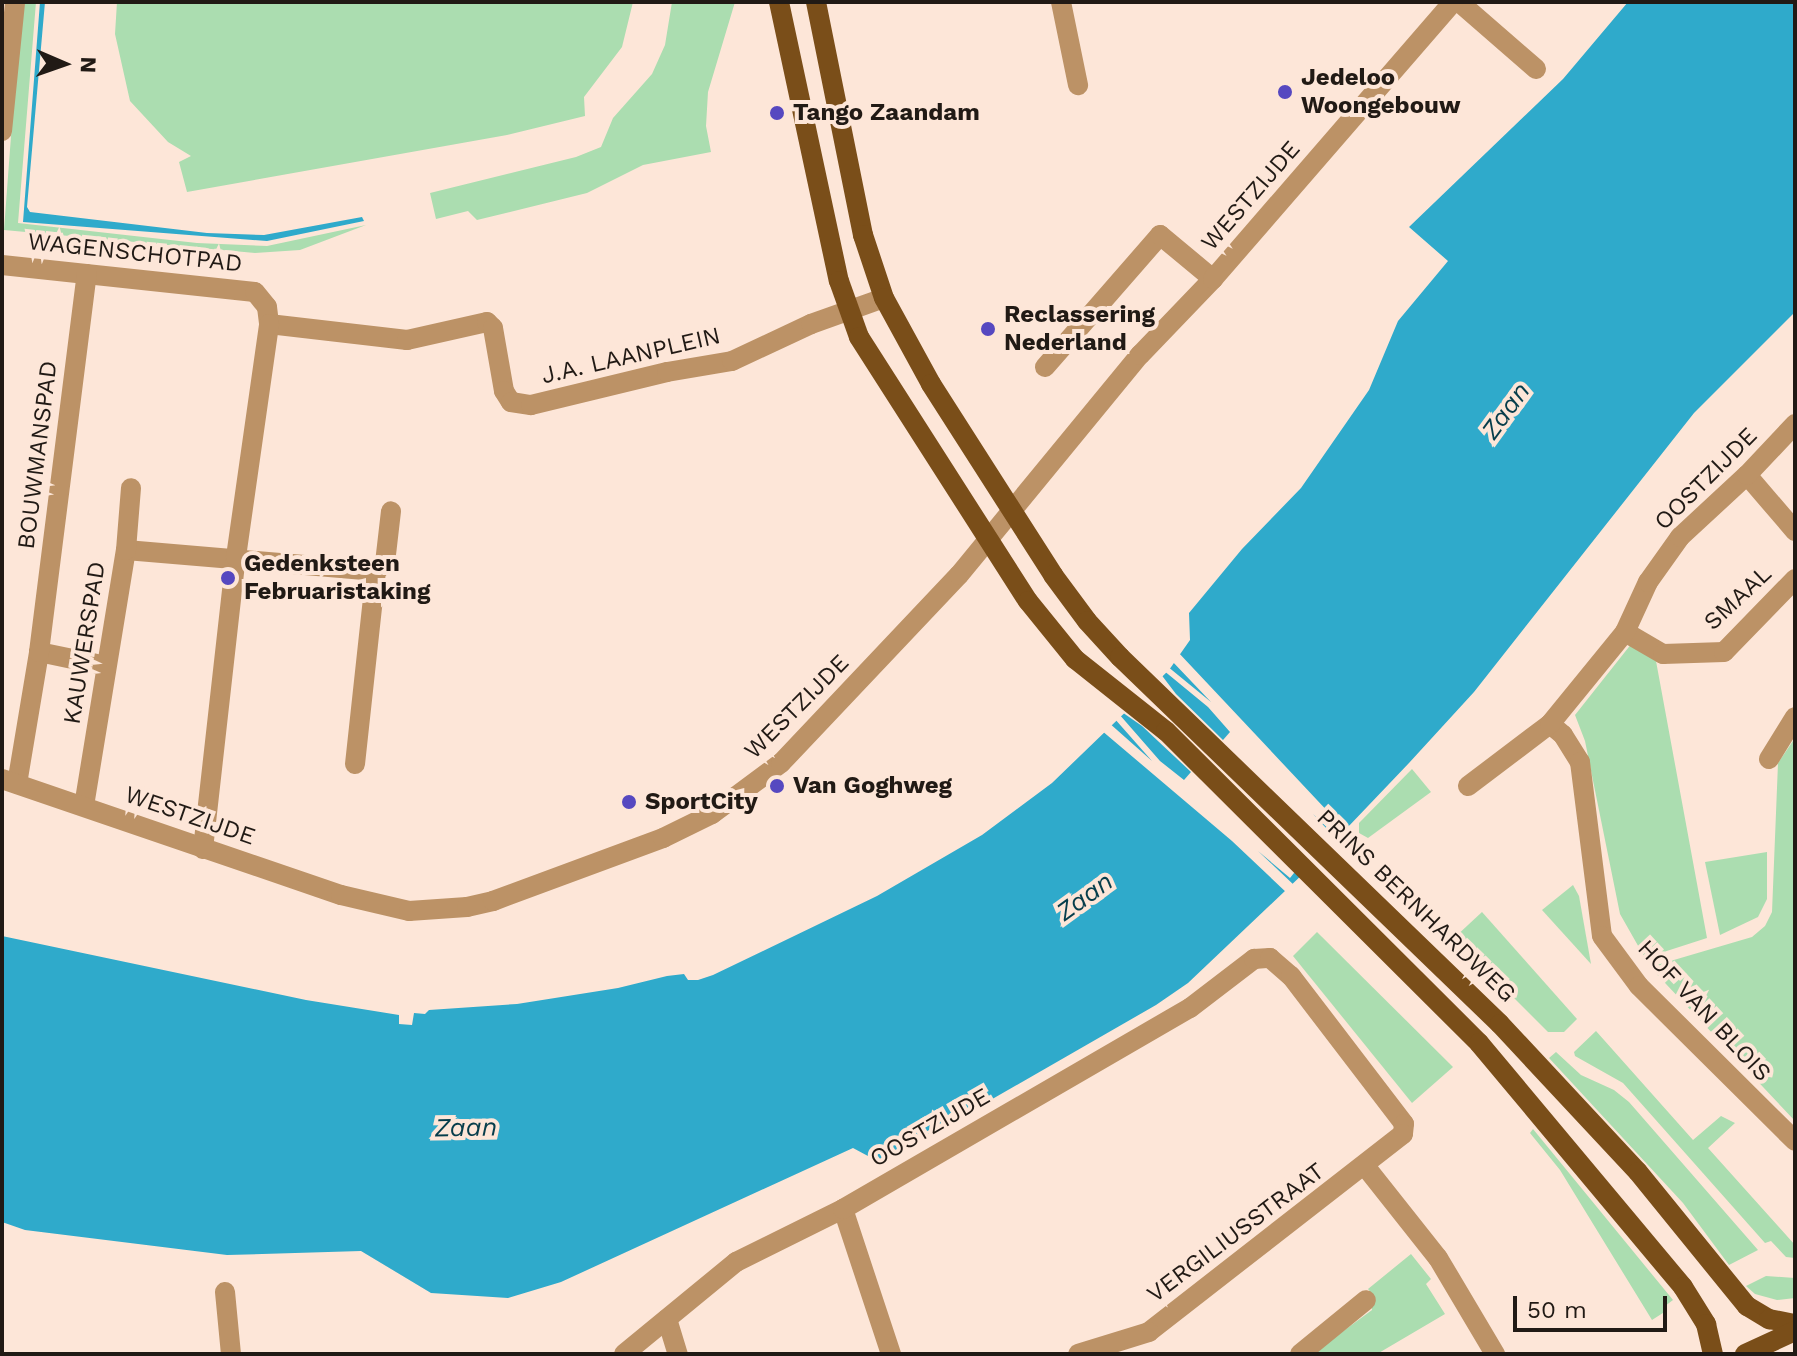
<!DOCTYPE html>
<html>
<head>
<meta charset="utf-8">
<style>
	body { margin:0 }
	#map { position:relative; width:1797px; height:1356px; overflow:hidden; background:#fde6d8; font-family:"Work Sans",sans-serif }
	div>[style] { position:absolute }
	.green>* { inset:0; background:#abddb0 }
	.water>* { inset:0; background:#2faacb }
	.pier>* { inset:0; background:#fde6d8 }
	.minor>* { height:20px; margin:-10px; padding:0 10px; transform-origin:10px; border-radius:10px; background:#bc9266 }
	.tertiary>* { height:20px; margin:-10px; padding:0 10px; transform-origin:10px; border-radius:10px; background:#bc9266 }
	.primary>* { height:20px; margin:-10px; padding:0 10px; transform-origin:10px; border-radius:10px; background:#7a4e19 }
	.dots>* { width:22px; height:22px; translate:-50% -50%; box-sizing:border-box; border:4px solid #fde6d8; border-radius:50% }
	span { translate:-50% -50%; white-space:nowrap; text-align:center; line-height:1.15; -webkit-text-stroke:8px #fde6d8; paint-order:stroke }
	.poi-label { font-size:24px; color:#211a15; font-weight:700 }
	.left { translate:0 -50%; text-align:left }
	.street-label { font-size:24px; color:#211a15 }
	.water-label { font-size:26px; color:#063d4b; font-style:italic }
	.frame { position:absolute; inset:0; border:4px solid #211a15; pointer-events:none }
	.north { position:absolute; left:24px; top:24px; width:80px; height:80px; -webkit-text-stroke:6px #fde6d8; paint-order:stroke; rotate:92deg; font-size:22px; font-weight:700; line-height:32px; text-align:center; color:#211a15 }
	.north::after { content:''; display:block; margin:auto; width:28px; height:36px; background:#211a15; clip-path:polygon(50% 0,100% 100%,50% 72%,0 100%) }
	.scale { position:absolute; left:1513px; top:1296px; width:154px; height:36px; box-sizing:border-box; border:4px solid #211a15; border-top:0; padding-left:10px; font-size:24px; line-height:28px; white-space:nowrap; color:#211a15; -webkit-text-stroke:6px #fde6d8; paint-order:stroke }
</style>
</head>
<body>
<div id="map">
	<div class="green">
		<div style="clip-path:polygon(21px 2px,36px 2px,18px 223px,197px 243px,267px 246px,366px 225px,300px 250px,255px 253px,4px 230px)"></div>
		<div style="clip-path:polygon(117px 2px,633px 2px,622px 47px,584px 97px,585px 116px,507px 135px,187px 192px,179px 162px,191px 156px,168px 142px,130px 101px,115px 34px)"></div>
		<div style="clip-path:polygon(672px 2px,735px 2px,708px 92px,706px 126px,711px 152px,643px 165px,587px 193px,477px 220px,468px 211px,436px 219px,430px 193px,576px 157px,601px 147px,613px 118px,652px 74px,665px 45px)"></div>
		<div style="clip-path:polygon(1632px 643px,1656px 661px,1707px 938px,1645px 958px,1620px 914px,1585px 741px,1575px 715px)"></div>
		<div style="clip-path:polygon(1795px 738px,1795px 1121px,1650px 967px,1752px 937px,1765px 926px,1772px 912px,1778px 763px)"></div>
		<div style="clip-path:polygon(1412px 769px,1431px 792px,1368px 838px,1359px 833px,1359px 823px)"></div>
		<div style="clip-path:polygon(1767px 852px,1767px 899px,1758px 917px,1720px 935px,1705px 862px)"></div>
		<div style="clip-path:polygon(1573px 885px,1579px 896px,1591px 964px,1542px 910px)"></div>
		<div style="clip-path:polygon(1482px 912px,1577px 1019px,1564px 1032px,1548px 1032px,1454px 938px)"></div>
		<div style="clip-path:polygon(1317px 932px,1453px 1067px,1412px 1103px,1293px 956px)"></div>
		<div style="clip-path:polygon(1596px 1031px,1693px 1140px,1721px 1116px,1735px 1123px,1708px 1148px,1795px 1245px,1795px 1258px,1786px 1257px,1771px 1241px,1765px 1243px,1623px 1083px,1575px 1056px,1574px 1052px)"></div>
		<div style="clip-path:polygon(1556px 1052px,1581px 1075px,1614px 1090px,1629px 1102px,1758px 1250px,1729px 1265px,1683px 1203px,1549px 1058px)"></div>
		<div style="clip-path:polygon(1533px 1129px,1673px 1300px,1665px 1306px,1666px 1311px,1652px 1320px,1560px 1170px,1530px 1133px)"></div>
		<div style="clip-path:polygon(1411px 1254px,1431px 1279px,1426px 1284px,1445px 1314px,1377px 1354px,1312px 1354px,1372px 1310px,1371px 1300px,1375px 1298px,1368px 1289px)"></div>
		<div style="clip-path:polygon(1766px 1276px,1795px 1278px,1795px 1298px,1777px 1300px,1755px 1294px,1746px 1286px)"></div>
	</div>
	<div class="water">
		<div style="clip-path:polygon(40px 2px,45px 2px,27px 207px,30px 212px,207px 233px,264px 235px,362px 217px,364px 221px,267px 241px,23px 222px)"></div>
		<div style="clip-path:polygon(1628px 2px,1795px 2px,1795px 312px,1694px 413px,1474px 692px,1409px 763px,1306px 871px,1188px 983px,1156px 1005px,881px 1163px,853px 1148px,561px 1282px,508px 1298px,431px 1293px,361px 1251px,227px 1255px,25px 1230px,2px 1222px,2px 936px,306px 1000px,399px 1015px,399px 1024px,412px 1025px,414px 1013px,425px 1014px,429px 1010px,517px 1004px,618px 988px,667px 976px,684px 974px,688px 980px,698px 980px,713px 975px,877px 896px,982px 835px,1052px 783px,1169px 670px,1190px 640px,1189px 613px,1242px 549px,1301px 488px,1369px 390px,1398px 321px,1448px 261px,1409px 227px,1563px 79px)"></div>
	</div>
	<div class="pier">
		<div style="clip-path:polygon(1177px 651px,1348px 833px,1341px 841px,1313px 814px,1339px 842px,1309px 874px,1294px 873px,1290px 878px,1258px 851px,1296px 887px,1288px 894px,1232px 841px,1101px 730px,1108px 722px,1152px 761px,1114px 718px,1119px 714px,1160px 761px,1184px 780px,1191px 772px,1142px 726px,1119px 710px,1160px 673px,1176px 694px,1223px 740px,1230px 732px,1208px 707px,1163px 670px,1167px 666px,1211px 702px,1171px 660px)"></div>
	</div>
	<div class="minor">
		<div style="left:1061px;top:2px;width:85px;rotate:78.4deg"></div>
		<div style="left:1459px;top:2px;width:102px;rotate:41deg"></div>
		<div style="left:2px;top:131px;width:130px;rotate:-84.2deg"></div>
		<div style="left:2px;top:265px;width:254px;rotate:6.1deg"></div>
		<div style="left:255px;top:292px;width:19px;rotate:51deg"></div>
		<div style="left:267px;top:307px;width:17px;rotate:83deg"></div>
		<div style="left:269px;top:324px;width:139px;rotate:6.6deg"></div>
		<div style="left:407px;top:340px;width:82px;rotate:-12.7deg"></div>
		<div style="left:487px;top:322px;width:8px;rotate:45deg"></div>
		<div style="left:493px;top:328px;width:64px;rotate:80.1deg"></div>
		<div style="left:504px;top:391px;width:13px;rotate:58deg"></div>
		<div style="left:511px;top:402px;width:20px;rotate:9deg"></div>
		<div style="left:531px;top:405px;width:140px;rotate:-13.6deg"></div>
		<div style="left:667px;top:372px;width:66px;rotate:-9.6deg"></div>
		<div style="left:732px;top:361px;width:87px;rotate:-25.1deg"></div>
		<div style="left:811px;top:324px;width:77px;rotate:-19.6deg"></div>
		<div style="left:1045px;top:367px;width:175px;rotate:-48.9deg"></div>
		<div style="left:1160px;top:235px;width:69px;rotate:39.7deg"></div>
		<div style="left:1747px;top:475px;width:74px;rotate:49.4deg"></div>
		<div style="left:126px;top:550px;width:251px;rotate:4.8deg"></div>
		<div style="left:1625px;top:632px;width:44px;rotate:30.1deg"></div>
		<div style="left:1663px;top:654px;width:61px;rotate:-1.9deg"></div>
		<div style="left:1724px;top:652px;width:102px;rotate:-45.8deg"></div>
		<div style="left:39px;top:652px;width:68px;rotate:11.8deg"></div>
		<div style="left:1550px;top:724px;width:17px;rotate:40deg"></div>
		<div style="left:1563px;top:735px;width:32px;rotate:58deg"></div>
		<div style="left:1580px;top:762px;width:175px;rotate:82.8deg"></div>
		<div style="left:1602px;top:936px;width:62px;rotate:53.5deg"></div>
		<div style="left:1639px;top:986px;width:220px;rotate:44.8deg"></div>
		<div style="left:1769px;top:759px;width:49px;rotate:-58.2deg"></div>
		<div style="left:355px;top:764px;width:194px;rotate:-83.8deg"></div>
		<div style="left:376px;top:571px;width:12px;rotate:-42deg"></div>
		<div style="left:385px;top:563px;width:52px;rotate:-83.4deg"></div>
		<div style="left:17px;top:784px;width:134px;rotate:-80.5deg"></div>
		<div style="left:39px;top:652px;width:381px;rotate:-82.8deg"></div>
		<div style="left:1468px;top:786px;width:103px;rotate:-37.1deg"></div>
		<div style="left:1550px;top:724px;width:119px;rotate:-50.8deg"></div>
		<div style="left:1625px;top:632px;width:55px;rotate:-65.3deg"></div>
		<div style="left:1648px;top:582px;width:55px;rotate:-54.6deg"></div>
		<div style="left:1680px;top:537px;width:91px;rotate:-42.8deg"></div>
		<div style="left:1747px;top:475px;width:70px;rotate:-46.7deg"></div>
		<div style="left:84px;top:806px;width:259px;rotate:-80.7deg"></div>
		<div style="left:126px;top:550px;width:62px;rotate:-85.4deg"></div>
		<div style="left:203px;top:849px;width:294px;rotate:-83.6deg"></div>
		<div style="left:236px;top:557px;width:235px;rotate:-81.9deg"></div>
		<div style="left:1365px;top:1166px;width:117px;rotate:51.6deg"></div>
		<div style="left:1438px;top:1258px;width:112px;rotate:59.3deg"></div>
		<div style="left:843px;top:1209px;width:153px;rotate:71.7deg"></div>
		<div style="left:225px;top:1292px;width:62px;rotate:84.5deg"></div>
		<div style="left:667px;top:1319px;width:37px;rotate:73deg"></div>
		<div style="left:624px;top:1354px;width:145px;rotate:-39.4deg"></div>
		<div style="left:736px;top:1262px;width:119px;rotate:-26.4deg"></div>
		<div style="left:843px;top:1209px;width:401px;rotate:-30.1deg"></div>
		<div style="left:1190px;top:1008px;width:81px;rotate:-37.4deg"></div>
		<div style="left:1254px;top:959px;width:16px;rotate:-4deg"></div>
		<div style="left:1270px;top:958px;width:28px;rotate:41deg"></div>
		<div style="left:1291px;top:976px;width:186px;rotate:52.6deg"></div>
		<div style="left:1404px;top:1124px;width:10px;rotate:96deg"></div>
		<div style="left:1403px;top:1134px;width:322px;rotate:142.1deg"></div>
		<div style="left:1149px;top:1332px;width:74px;rotate:162.8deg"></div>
		<div style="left:1300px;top:1354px;width:85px;rotate:-39.3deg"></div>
	</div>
	<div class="tertiary">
		<div style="left:2px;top:779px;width:358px;rotate:18.9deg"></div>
		<div style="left:341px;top:895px;width:70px;rotate:13.2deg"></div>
		<div style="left:409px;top:911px;width:58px;rotate:-3.9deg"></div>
		<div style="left:467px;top:907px;width:27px;rotate:-13deg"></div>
		<div style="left:493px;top:901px;width:181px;rotate:-20.3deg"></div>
		<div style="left:663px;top:838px;width:55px;rotate:-26.1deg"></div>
		<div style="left:712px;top:814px;width:86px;rotate:-36.5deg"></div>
		<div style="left:781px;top:763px;width:259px;rotate:-46.6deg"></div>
		<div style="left:959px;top:575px;width:285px;rotate:-50.6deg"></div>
		<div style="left:1140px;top:355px;width:105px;rotate:-46.2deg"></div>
		<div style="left:1213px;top:279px;width:367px;rotate:-49.1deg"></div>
	</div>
	<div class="primary">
		<div style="left:779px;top:2px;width:285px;rotate:77.9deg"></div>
		<div style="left:839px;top:281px;width:59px;rotate:70.3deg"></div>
		<div style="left:859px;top:337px;width:313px;rotate:57.4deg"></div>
		<div style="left:1028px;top:601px;width:75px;rotate:51deg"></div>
		<div style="left:1075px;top:659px;width:116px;rotate:38.4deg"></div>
		<div style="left:1166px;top:731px;width:442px;rotate:44.9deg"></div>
		<div style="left:1479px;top:1043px;width:318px;rotate:50.1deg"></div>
		<div style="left:1683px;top:1287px;width:44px;rotate:58.1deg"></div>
		<div style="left:1706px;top:1324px;width:31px;rotate:77deg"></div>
		<div style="left:816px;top:2px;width:238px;rotate:78.6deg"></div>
		<div style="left:863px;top:235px;width:66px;rotate:71.6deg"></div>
		<div style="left:884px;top:298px;width:98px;rotate:61.3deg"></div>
		<div style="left:931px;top:384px;width:227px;rotate:57.4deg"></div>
		<div style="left:1053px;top:575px;width:57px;rotate:53.5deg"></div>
		<div style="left:1087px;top:621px;width:49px;rotate:47.5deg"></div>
		<div style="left:1120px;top:657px;width:528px;rotate:44deg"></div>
		<div style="left:1500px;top:1024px;width:202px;rotate:47deg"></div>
		<div style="left:1638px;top:1172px;width:173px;rotate:50.9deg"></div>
		<div style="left:1747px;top:1306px;width:26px;rotate:31deg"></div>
		<div style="left:1769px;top:1319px;width:26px;rotate:11deg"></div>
		<div style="left:1745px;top:1354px;width:55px;rotate:-24.7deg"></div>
	</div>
	<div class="dots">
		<div style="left:1285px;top:92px;background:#5648c0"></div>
		<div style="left:777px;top:113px;background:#5648c0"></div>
		<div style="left:988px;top:329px;background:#5648c0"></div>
		<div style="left:228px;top:578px;background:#5648c0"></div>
		<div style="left:777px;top:786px;background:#5648c0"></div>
		<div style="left:629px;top:802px;background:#5648c0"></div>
	</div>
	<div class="poi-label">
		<span class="left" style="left:1301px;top:92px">Jedeloo<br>Woongebouw</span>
		<span class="left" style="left:793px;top:113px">Tango Zaandam</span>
		<span class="left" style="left:1004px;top:329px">Reclassering<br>Nederland</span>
		<span class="left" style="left:244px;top:578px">Gedenksteen<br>Februaristaking</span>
		<span class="left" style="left:793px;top:786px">Van Goghweg</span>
		<span class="left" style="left:645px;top:802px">SportCity</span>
	</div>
	<div class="street-label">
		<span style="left:1251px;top:196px;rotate:-49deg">WESTZIJDE</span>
		<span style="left:135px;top:253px;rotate:6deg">WAGENSCHOTPAD</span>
		<span style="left:631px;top:356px;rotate:-13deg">J.A. LAANPLEIN</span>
		<span style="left:38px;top:455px;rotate:-83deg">BOUWMANSPAD</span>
		<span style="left:1706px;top:479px;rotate:-45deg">OOSTZIJDE</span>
		<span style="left:1738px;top:598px;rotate:-43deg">SMAAL</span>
		<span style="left:85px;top:643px;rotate:-81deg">KAUWERSPAD</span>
		<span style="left:797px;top:707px;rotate:-45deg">WESTZIJDE</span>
		<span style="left:190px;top:816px;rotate:19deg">WESTZIJDE</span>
		<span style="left:1416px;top:906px;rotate:44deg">PRINS BERNHARDWEG</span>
		<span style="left:1704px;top:1011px;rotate:47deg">HOF VAN BLOIS</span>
		<span style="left:930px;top:1128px;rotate:-30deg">OOSTZIJDE</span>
		<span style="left:1236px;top:1233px;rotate:-37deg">VERGILIUSSTRAAT</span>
	</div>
	<div class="water-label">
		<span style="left:1506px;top:411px;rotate:-54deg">Zaan</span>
		<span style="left:1085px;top:897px;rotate:-36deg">Zaan</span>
		<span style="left:466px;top:1128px;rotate:-1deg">Zaan</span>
	</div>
	<div class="frame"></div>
	<div class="north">N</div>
	<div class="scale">50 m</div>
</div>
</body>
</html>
